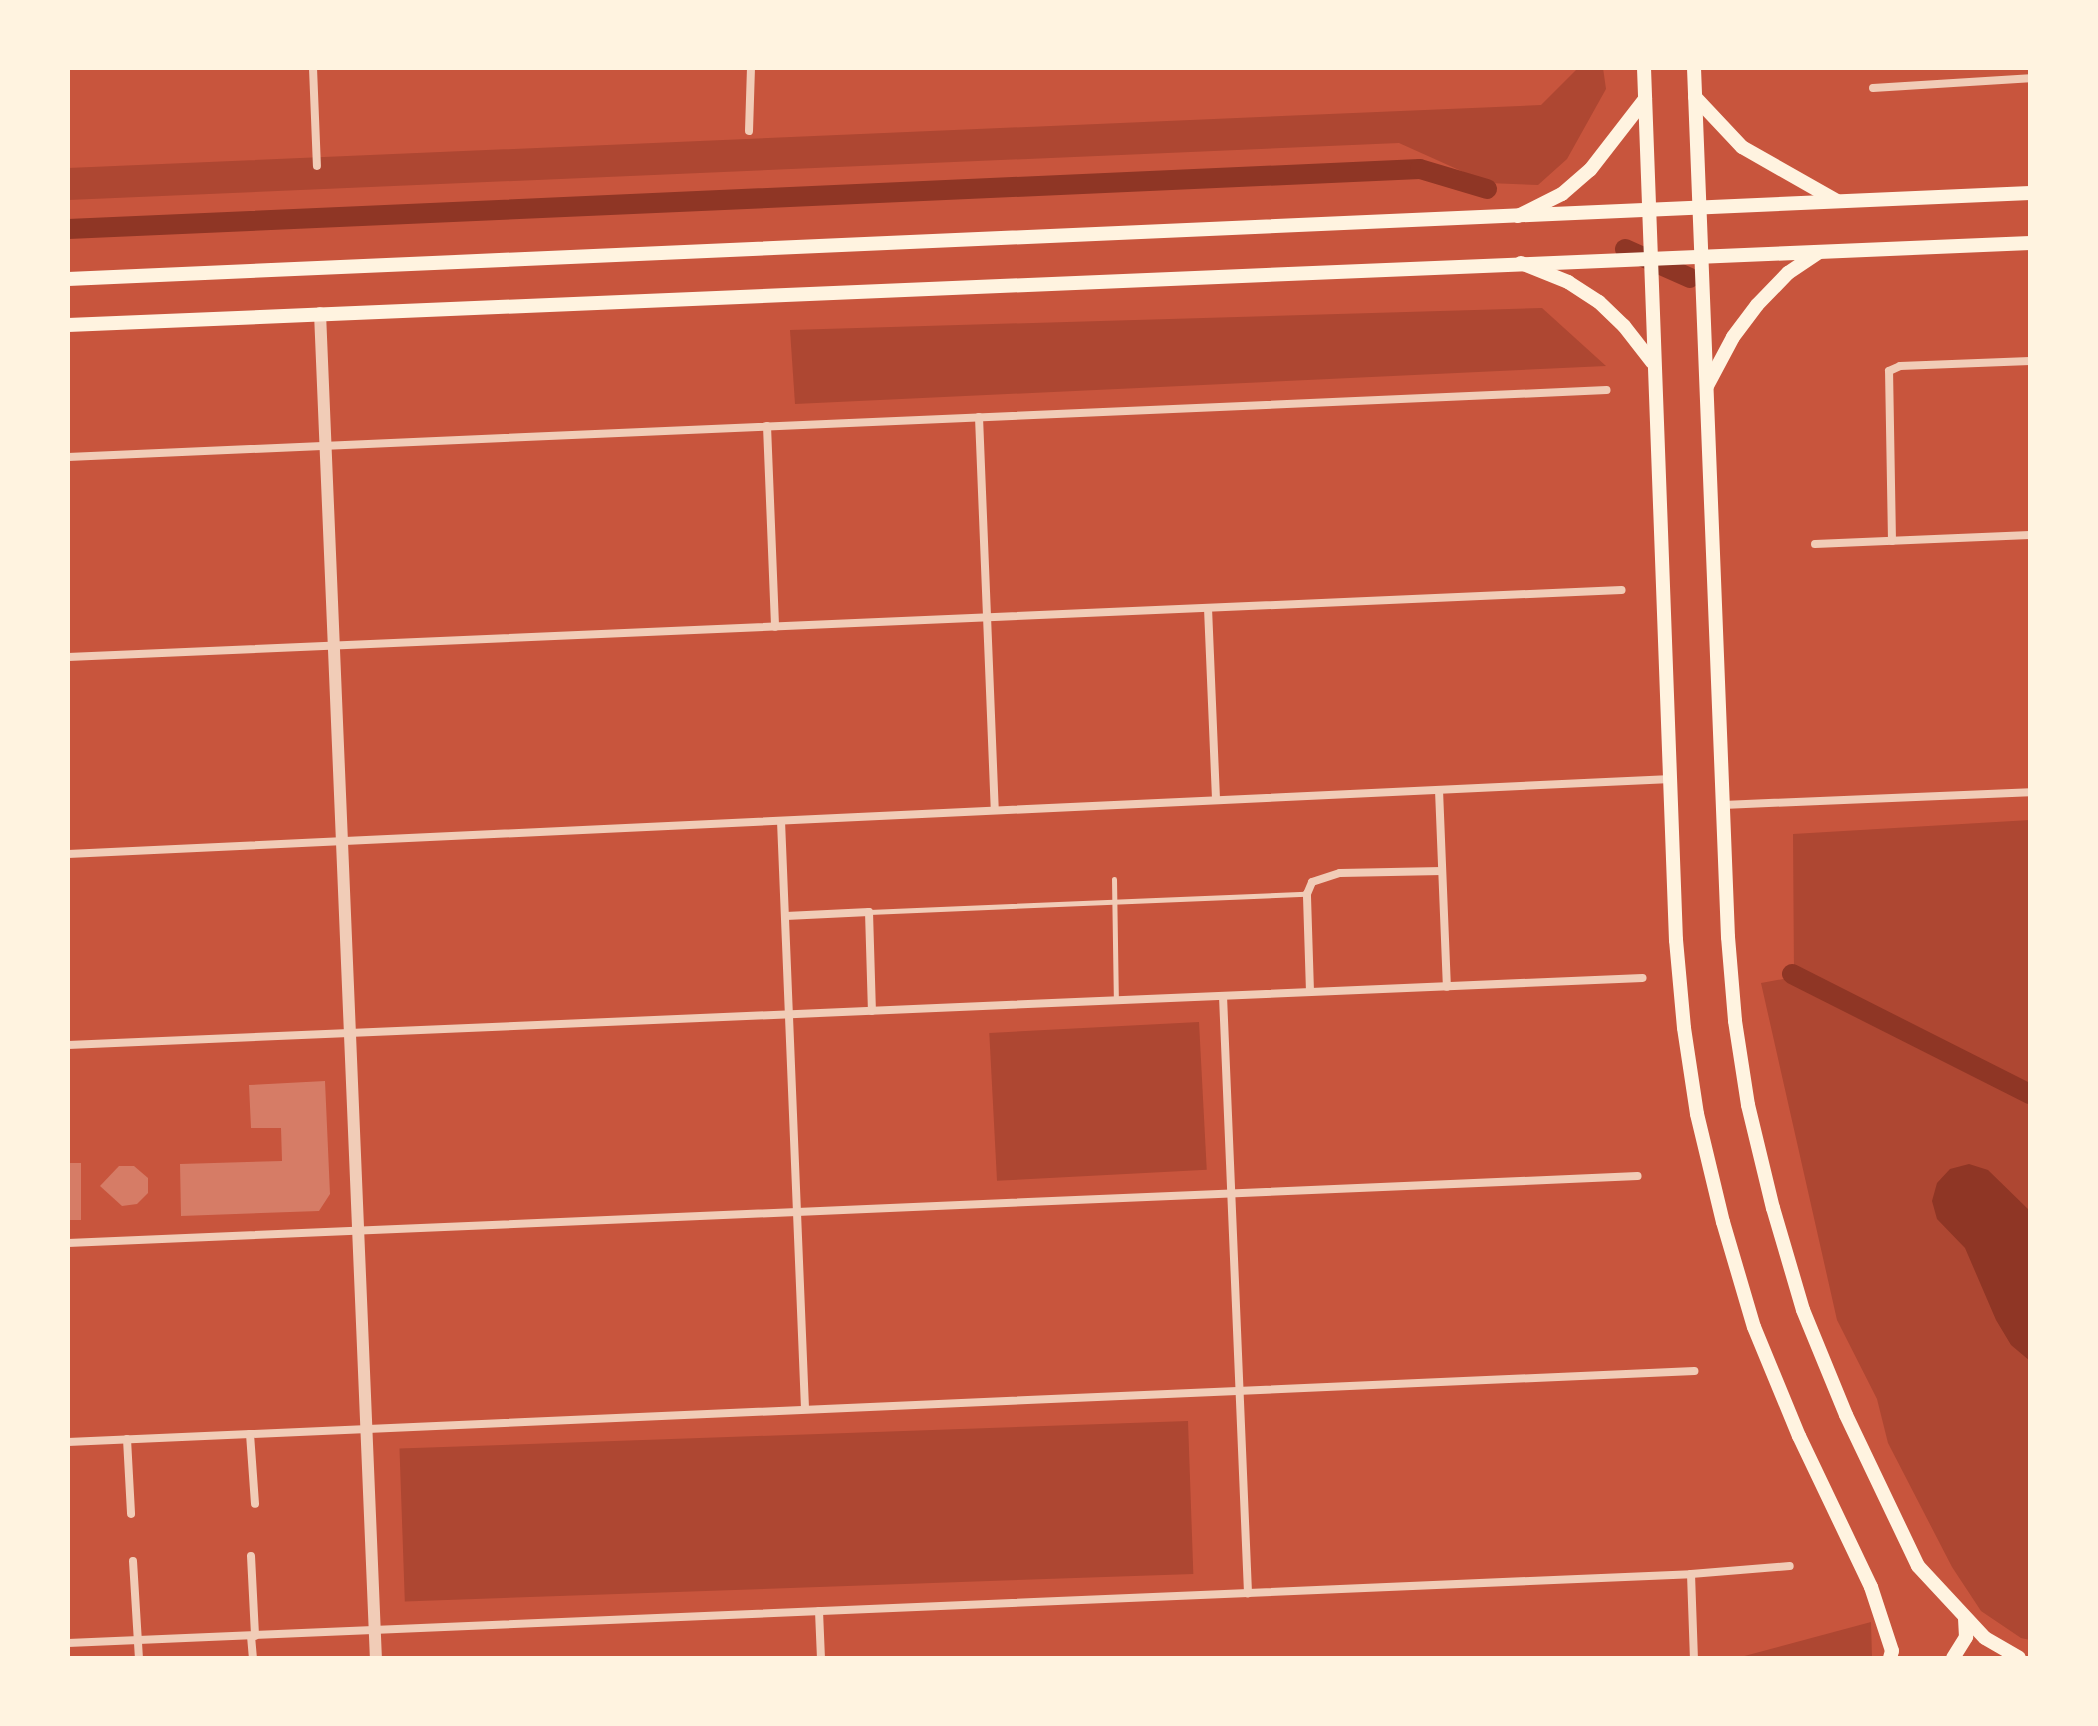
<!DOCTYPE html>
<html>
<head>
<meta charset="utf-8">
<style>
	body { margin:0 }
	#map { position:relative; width:2098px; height:1726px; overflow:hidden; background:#c8553d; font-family:Overpass,sans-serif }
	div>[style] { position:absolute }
	.green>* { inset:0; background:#ae4732; transform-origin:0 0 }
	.water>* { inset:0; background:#8f3625 }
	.canal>* { height:20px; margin:-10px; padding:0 10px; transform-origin:10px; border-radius:10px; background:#8f3625 }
	.building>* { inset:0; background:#d67c66; transform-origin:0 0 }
	.service>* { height:5px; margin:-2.5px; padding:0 2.5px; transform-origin:2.5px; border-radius:2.5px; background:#f1ccb7 }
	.minor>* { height:8px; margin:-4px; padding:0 4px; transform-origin:4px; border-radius:4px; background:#f1ccb7 }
	.tertiary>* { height:12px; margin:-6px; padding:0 6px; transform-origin:6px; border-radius:6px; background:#f1ccb7 }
	.secondary>* { height:14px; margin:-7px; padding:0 7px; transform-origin:7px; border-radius:7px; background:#fff3e0 }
	.primary>* { height:14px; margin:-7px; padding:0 7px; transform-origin:7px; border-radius:7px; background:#fff3e0 }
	span { translate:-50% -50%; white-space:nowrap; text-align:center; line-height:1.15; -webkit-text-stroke:6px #fff3e0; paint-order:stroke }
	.frame { position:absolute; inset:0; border:70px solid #fff3e0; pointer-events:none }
</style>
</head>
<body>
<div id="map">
	<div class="green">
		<div style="clip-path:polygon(1578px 68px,1603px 68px,1606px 89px,1567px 159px,1538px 185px,1488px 183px,1399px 143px,68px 200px,68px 168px,1541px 105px)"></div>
		<div style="clip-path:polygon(1542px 308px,1606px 366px,795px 404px,790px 330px)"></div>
		<div style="clip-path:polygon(2030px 820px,2030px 1640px,2021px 1638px,1981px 1611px,1952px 1567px,1888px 1443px,1877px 1399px,1837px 1320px,1761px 983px,1794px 977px,1793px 834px)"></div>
		<div style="left:1199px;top:1022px;width:148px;height:210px;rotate:87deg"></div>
		<div style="left:1188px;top:1421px;width:153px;height:789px;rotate:88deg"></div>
		<div style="clip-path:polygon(1871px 1622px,1872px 1658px,1737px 1658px)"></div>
	</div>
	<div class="water">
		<div style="clip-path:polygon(1969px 1164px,1988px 1170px,2030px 1211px,2030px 1361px,2011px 1345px,1996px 1320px,1965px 1248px,1937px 1219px,1932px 1201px,1937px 1183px,1950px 1169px)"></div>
	</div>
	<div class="canal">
		<div style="left:68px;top:229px;width:1353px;rotate:-2.54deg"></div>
		<div style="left:1420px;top:169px;width:70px;rotate:16.6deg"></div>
		<div style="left:1625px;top:249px;width:71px;rotate:24deg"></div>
		<div style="left:1792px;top:974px;width:267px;rotate:26.8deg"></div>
	</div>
	<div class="building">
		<div style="clip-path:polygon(325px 1081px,330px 1194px,319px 1211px,181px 1216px,180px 1164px,282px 1161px,281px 1128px,251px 1128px,249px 1085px)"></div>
		<div style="left:68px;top:1163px;width:13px;height:57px"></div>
		<div style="clip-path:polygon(119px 1166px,134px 1166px,148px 1178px,148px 1193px,137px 1204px,122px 1206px,100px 1186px)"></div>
	</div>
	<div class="service">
		<div style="left:1114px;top:879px;width:121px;rotate:89.1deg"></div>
		<div style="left:869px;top:912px;width:437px;rotate:-2.4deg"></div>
	</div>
	<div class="minor">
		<div style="left:313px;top:68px;width:98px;rotate:87.7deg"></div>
		<div style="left:1873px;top:88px;width:157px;rotate:-3.6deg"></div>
		<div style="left:749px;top:131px;width:63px;rotate:-88.2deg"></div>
		<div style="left:979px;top:417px;width:393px;rotate:87.7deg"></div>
		<div style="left:767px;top:426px;width:201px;rotate:87.7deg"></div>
		<div style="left:68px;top:457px;width:1540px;rotate:-2.49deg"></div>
		<div style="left:1892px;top:541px;width:170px;rotate:-91deg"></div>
		<div style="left:1889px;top:371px;width:12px;rotate:-24deg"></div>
		<div style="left:1900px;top:366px;width:130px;rotate:-2.2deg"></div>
		<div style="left:1815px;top:544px;width:215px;rotate:-2.4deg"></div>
		<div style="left:1208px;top:608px;width:192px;rotate:87.6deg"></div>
		<div style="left:68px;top:657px;width:1555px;rotate:-2.47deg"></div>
		<div style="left:1439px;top:790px;width:197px;rotate:87.7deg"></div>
		<div style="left:1723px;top:805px;width:307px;rotate:-2.4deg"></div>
		<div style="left:781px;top:821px;width:588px;rotate:87.66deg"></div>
		<div style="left:68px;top:854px;width:1605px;rotate:-2.68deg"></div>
		<div style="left:786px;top:916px;width:83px;rotate:-2.8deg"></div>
		<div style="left:869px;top:912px;width:99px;rotate:88.3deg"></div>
		<div style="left:1310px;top:992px;width:98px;rotate:-91.8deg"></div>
		<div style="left:1307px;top:894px;width:13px;rotate:-67deg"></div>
		<div style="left:1312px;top:882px;width:29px;rotate:-18deg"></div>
		<div style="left:1340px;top:873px;width:102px;rotate:-1.1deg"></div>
		<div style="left:1223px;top:996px;width:598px;rotate:87.6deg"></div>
		<div style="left:68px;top:1045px;width:1576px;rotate:-2.44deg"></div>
		<div style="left:68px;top:1243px;width:1571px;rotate:-2.44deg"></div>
		<div style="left:250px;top:1434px;width:70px;rotate:85.9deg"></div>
		<div style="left:127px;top:1439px;width:75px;rotate:86.9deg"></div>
		<div style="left:68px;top:1442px;width:1628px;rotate:-2.5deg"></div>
		<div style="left:251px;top:1556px;width:80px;rotate:87.1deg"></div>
		<div style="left:133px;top:1561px;width:97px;rotate:86.5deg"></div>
		<div style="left:1691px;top:1574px;width:84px;rotate:88deg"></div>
		<div style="left:819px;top:1611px;width:47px;rotate:87.6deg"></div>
		<div style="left:251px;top:1636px;width:22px;rotate:85deg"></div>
		<div style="left:68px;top:1643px;width:1624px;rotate:-2.43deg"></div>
		<div style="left:1691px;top:1574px;width:99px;rotate:-4.6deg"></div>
	</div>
	<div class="tertiary">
		<div style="left:320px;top:313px;width:1346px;rotate:87.62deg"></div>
	</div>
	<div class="secondary">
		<div style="left:68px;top:279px;width:1964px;rotate:-2.51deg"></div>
		<div style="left:68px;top:325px;width:1964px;rotate:-2.39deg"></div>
	</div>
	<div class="primary">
		<div style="left:1644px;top:68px;width:873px;rotate:87.9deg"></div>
		<div style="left:1676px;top:940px;width:88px;rotate:84.8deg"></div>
		<div style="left:1684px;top:1028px;width:87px;rotate:81.4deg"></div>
		<div style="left:1697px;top:1114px;width:111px;rotate:76.5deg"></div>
		<div style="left:1723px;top:1222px;width:109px;rotate:73.6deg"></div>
		<div style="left:1754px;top:1327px;width:118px;rotate:67.6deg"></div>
		<div style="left:1799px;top:1436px;width:167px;rotate:64.5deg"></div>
		<div style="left:1871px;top:1587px;width:67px;rotate:71.8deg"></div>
		<div style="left:1892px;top:1651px;width:7px;rotate:106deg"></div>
		<div style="left:1694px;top:68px;width:870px;rotate:87.76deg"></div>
		<div style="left:1728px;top:937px;width:84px;rotate:85.2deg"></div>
		<div style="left:1735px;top:1021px;width:85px;rotate:81.2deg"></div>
		<div style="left:1748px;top:1105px;width:106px;rotate:76.4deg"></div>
		<div style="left:1773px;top:1208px;width:106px;rotate:73.6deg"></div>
		<div style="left:1803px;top:1310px;width:113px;rotate:67.7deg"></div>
		<div style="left:1846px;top:1415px;width:167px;rotate:64.5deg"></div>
		<div style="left:1918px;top:1566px;width:98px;rotate:47.1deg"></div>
		<div style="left:1985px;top:1638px;width:39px;rotate:30deg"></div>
		<div style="left:1695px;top:97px;width:69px;rotate:46.8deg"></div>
		<div style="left:1742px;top:147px;width:109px;rotate:29.6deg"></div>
		<div style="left:1518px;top:216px;width:49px;rotate:-26.6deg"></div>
		<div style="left:1562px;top:194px;width:37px;rotate:-41deg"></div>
		<div style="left:1590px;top:170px;width:90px;rotate:-52.2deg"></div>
		<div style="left:1521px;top:263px;width:51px;rotate:22deg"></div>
		<div style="left:1568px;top:282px;width:37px;rotate:33deg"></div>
		<div style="left:1599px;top:302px;width:35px;rotate:44deg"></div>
		<div style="left:1624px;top:326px;width:46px;rotate:52.1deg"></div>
		<div style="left:1707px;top:386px;width:55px;rotate:-62deg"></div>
		<div style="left:1733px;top:337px;width:40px;rotate:-53deg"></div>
		<div style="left:1757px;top:305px;width:45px;rotate:-45.9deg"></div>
		<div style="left:1788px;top:273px;width:36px;rotate:-34deg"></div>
		<div style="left:1953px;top:1658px;width:25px;rotate:-58deg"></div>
		<div style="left:1966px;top:1637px;width:19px;rotate:-93deg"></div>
	</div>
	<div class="frame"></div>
</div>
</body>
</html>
